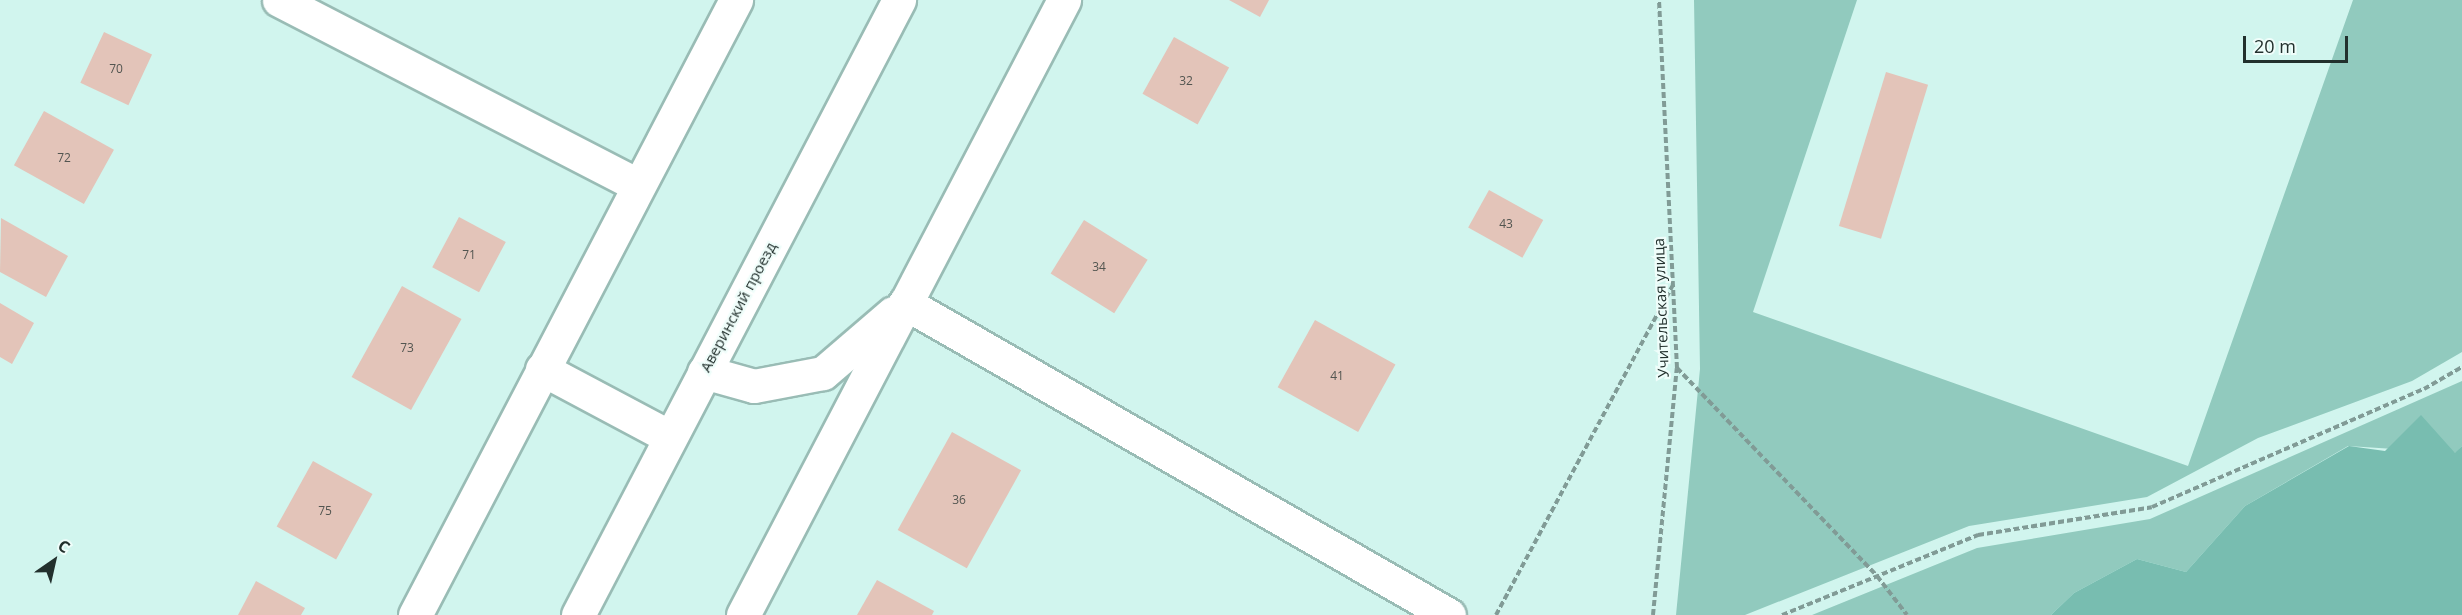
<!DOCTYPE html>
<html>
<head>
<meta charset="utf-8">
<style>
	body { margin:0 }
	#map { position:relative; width:2462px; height:615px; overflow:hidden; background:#d1f5ee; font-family:"Open Sans",sans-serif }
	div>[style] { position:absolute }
	.green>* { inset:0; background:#91cabe }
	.forest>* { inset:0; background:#78bdb0 }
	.building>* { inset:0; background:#e3c4b9; transform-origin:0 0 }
	.path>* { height:4px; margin-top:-2px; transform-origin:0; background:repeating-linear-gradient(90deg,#819b96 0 6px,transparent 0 9px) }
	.roads { filter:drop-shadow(2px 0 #99bcb5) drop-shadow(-2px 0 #99bcb5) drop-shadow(0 2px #99bcb5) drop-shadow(0 -2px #99bcb5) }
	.minor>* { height:33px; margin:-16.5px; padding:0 16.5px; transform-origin:16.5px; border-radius:16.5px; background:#fff }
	span { translate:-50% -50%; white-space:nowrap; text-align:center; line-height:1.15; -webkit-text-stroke:4.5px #effdfa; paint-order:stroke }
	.number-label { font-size:12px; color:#525550 }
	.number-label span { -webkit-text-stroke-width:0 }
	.street-label { font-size:15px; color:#22302d }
	.north { position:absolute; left:24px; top:531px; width:60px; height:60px; -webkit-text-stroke:4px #effdfa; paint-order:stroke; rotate:34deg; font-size:16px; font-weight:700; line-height:24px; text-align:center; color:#22302d }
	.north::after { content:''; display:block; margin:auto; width:21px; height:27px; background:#22302d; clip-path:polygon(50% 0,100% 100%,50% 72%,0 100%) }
	.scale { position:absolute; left:2243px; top:36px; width:105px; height:27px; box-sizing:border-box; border:3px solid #22302d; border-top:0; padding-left:8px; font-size:18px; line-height:21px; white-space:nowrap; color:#22302d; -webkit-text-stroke:4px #effdfa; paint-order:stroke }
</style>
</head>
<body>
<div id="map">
	<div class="green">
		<div style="clip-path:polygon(1694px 0,1857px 0,1753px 312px,2188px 466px,2353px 0,2462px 0,2462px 352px,2412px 381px,2258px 438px,2147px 497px,1969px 526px,1745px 615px,1676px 615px,1700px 369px)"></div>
		<div style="clip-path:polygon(2462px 381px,2462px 446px,2456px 453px,2348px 446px,2245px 506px,2186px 572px,2137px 559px,2074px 593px,2051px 615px,1812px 615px,1977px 548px,2150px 519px)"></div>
	</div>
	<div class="forest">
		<div style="clip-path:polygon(2421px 415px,2455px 453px,2462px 446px,2462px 615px,2051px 615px,2074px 593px,2137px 559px,2186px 572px,2245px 506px,2349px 446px,2385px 451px)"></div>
	</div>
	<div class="building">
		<div style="clip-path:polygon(1229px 0,1269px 0,1260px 17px)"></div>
		<div style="left:104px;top:32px;width:53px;height:56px;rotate:25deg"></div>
		<div style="left:1174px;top:37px;width:63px;height:65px;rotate:29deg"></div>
		<div style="left:1886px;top:72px;width:44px;height:161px;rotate:17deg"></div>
		<div style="left:44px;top:111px;width:80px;height:62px;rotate:29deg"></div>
		<div style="left:1489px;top:190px;width:62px;height:43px;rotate:29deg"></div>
		<div style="left:459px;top:217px;width:53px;height:57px;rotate:28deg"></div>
		<div style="clip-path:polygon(1px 218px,68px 256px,46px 297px,0 272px)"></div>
		<div style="left:1084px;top:220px;width:75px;height:63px;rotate:32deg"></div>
		<div style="left:402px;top:286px;width:68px;height:104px;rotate:29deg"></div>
		<div style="clip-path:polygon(0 303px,34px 323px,12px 364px,0 357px)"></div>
		<div style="left:1315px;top:320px;width:92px;height:77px;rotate:29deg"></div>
		<div style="left:952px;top:432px;width:79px;height:112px;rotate:29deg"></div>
		<div style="left:313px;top:461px;width:68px;height:75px;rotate:29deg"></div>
		<div style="clip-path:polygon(877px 580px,934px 611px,932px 615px,857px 615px)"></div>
		<div style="clip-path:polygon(256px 581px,305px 608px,301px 615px,238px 615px)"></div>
	</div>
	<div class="path">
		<div style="left:1677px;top:368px;width:289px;rotate:46.1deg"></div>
		<div style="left:1877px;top:576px;width:49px;rotate:52.4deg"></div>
		<div style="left:1496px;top:615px;width:374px;rotate:-61.8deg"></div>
		<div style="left:1653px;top:615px;width:248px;rotate:-84.5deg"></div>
		<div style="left:1677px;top:368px;width:368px;rotate:-92.8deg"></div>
		<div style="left:1782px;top:615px;width:212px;rotate:-22.2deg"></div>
		<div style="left:1978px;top:535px;width:176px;rotate:-9.1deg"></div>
		<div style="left:2152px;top:507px;width:296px;rotate:-23.5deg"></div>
		<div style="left:2424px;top:389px;width:44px;rotate:-30.1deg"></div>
	</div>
	<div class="roads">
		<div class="minor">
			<div style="left:279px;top:0;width:403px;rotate:27.3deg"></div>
			<div style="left:905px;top:303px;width:627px;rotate:29.84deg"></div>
			<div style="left:542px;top:369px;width:145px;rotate:28deg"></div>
			<div style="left:704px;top:372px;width:52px;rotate:15.6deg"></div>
			<div style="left:754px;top:386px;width:70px;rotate:-10.7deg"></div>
			<div style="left:823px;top:373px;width:92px;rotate:-40.6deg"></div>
			<div style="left:415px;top:615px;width:694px;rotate:-62.44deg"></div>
			<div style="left:578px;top:615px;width:694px;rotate:-62.44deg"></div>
			<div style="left:743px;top:615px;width:694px;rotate:-62.44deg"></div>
		</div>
	</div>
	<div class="number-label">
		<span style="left:116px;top:69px">70</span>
		<span style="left:1186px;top:81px">32</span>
		<span style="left:64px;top:158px">72</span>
		<span style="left:1506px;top:224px">43</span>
		<span style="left:469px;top:255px">71</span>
		<span style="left:1099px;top:267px">34</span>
		<span style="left:407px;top:348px">73</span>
		<span style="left:1337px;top:376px">41</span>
		<span style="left:959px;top:500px">36</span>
		<span style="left:325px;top:511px">75</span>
	</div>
	<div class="street-label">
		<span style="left:738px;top:307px;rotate:-62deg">Аверинский проезд</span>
		<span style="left:1661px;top:308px;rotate:-92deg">Учительская улица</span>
	</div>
	<div class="north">С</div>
	<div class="scale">20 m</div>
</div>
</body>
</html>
